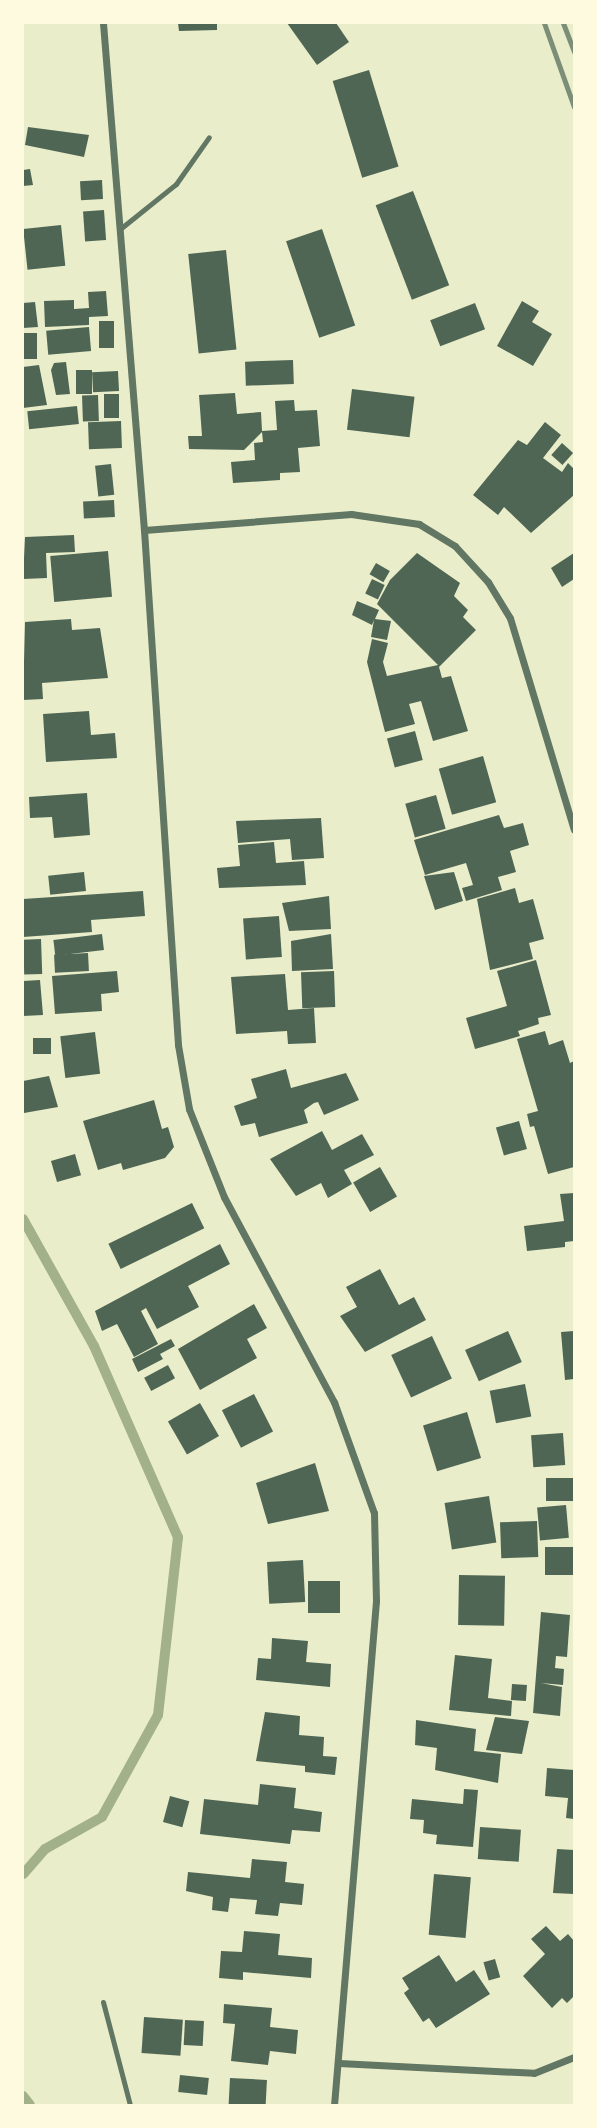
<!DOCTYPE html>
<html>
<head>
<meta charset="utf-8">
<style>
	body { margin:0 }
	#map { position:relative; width:597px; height:2128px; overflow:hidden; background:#e9edc9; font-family:Karla,sans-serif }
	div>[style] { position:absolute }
	.stream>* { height:10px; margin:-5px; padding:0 5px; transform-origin:5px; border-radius:5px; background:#a3b18a }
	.building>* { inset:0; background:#4f6655; transform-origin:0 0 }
	.service>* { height:5px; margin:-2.5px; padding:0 2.5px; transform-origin:2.5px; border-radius:2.5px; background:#617663 }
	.minor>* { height:7px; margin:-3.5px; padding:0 3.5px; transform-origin:3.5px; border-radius:3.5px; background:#617663 }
	.rail>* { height:5px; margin:-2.5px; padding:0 2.5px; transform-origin:2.5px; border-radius:2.5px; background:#7c8e77 }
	span { translate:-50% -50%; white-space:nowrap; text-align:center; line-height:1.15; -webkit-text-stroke:6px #fefae0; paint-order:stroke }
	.frame { position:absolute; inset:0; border:24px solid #fefae0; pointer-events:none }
</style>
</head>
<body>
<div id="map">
	<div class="stream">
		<div style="left:23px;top:1219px;width:145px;rotate:60.8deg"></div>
		<div style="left:94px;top:1346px;width:209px;rotate:66.3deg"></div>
		<div style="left:178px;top:1537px;width:179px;rotate:96.4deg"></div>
		<div style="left:158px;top:1715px;width:116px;rotate:118.8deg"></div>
		<div style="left:102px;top:1817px;width:65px;rotate:150.7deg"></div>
		<div style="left:45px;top:1849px;width:33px;rotate:131deg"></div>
		<div style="left:23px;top:2096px;width:11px;rotate:52deg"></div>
	</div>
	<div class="building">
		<div style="clip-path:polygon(178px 23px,217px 23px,217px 30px,179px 31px)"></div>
		<div style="clip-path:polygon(287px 23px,336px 23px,349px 42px,317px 65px)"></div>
		<div style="left:369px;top:70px;width:101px;height:38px;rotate:73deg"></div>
		<div style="clip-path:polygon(28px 127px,89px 135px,84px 157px,25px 145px)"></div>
		<div style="clip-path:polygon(30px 169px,33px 185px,23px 186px,23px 170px)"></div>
		<div style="left:102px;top:180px;width:19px;height:22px;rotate:87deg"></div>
		<div style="left:413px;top:191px;width:101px;height:40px;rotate:69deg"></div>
		<div style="left:104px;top:210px;width:30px;height:21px;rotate:86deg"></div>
		<div style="left:61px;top:225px;width:41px;height:38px;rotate:84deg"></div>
		<div style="left:322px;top:229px;width:102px;height:38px;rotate:71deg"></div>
		<div style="left:226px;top:250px;width:100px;height:38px;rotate:84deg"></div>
		<div style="clip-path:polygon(106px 291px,108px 316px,89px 317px,89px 325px,45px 327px,44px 301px,74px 300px,74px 309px,89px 308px,88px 292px)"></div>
		<div style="clip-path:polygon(522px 301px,539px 311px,532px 322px,552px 334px,533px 366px,497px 346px)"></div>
		<div style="clip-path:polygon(35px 302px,38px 327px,23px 328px,23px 303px)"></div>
		<div style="left:475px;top:303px;width:28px;height:48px;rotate:69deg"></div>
		<div style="left:99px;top:321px;width:15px;height:27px"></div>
		<div style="left:89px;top:327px;width:24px;height:43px;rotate:85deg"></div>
		<div style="left:23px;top:333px;width:14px;height:26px"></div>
		<div style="left:293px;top:360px;width:24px;height:48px;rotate:88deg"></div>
		<div style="clip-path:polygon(66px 362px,70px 394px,56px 395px,51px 370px,54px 363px)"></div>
		<div style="clip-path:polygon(39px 365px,47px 405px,23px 408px,23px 367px)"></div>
		<div style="left:76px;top:370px;width:16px;height:24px"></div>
		<div style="left:118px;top:371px;width:20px;height:26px;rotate:87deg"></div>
		<div style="left:352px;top:389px;width:63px;height:41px;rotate:7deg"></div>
		<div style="clip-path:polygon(235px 393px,237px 414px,261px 412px,262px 431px,277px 430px,275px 401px,294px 400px,295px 411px,317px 410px,320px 446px,298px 448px,300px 472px,280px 473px,280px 480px,233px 483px,231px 462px,255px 460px,254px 443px,263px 442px,262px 432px,244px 450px,189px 449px,188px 436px,202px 436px,199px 395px)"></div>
		<div style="left:104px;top:394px;width:15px;height:24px"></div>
		<div style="left:98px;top:395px;width:26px;height:16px;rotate:88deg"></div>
		<div style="left:77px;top:406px;width:18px;height:50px;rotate:84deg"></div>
		<div style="left:121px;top:421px;width:27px;height:33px;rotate:88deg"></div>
		<div style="clip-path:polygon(545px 422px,561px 435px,543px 458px,562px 472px,568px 463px,574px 469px,574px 495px,531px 533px,504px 507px,498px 515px,473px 495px,518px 440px,527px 445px)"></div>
		<div style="left:562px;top:443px;width:15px;height:16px;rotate:42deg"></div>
		<div style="left:111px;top:464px;width:31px;height:16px;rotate:84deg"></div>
		<div style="left:114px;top:500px;width:17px;height:31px;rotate:87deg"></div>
		<div style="clip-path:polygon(74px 535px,75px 552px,46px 553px,47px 578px,23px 579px,25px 537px)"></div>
		<div style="left:108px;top:551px;width:46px;height:58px;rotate:85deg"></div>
		<div style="clip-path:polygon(417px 553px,460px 583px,454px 596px,468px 610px,463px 617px,476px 630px,439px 667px,442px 678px,451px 676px,468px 731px,433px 741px,421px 701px,409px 704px,415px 724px,385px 732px,367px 662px,372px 639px,388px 643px,383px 662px,387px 676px,438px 665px,377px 604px,390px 580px)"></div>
		<div style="clip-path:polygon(574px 553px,574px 579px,562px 587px,551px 568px)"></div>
		<div style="left:376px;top:563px;width:16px;height:13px;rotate:30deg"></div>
		<div style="left:372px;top:579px;width:14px;height:16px;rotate:25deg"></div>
		<div style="clip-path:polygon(357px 601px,379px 610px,375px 619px,391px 621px,387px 640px,371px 637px,374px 620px,372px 625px,352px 615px)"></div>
		<div style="clip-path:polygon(71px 619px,72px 630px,100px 628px,108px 678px,42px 683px,43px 699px,23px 700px,25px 622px)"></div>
		<div style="clip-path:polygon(89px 711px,91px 735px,115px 733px,117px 758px,46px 762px,43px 714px)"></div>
		<div style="left:415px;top:731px;width:30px;height:29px;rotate:75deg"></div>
		<div style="left:483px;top:756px;width:48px;height:46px;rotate:74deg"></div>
		<div style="clip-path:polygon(87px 793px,90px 835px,54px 838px,52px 817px,30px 818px,29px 797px)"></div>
		<div style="left:436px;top:795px;width:35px;height:32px;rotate:74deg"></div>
		<div style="clip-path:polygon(499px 815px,504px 828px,523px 823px,529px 845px,510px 851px,516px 872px,498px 877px,502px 890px,466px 901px,462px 888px,473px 885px,466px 863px,425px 875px,414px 840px)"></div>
		<div style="clip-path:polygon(321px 818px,324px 858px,292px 860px,290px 839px,238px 843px,236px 821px)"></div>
		<div style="clip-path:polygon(274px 842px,276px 863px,304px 861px,306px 885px,219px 888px,217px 868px,240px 866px,238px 845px)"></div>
		<div style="left:84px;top:872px;width:19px;height:36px;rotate:84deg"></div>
		<div style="clip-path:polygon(454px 872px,463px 901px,435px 910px,424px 876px)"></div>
		<div style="clip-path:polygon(515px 888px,519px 903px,533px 899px,544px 939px,529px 943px,533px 959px,490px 970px,477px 899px)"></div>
		<div style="clip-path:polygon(143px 891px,145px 916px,91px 920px,92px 932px,23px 937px,23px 899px)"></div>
		<div style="clip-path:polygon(329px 896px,331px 929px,289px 931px,282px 903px)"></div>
		<div style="left:279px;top:916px;width:41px;height:36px;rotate:86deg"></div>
		<div style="left:102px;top:934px;width:16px;height:49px;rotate:83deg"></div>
		<div style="clip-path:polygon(331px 934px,333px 969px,292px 971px,291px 941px)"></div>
		<div style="left:41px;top:939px;width:35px;height:18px;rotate:88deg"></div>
		<div style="left:88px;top:953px;width:18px;height:34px;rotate:87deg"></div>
		<div style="clip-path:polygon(536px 960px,551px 1015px,538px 1018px,539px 1024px,518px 1031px,520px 1036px,475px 1049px,466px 1018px,507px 1006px,497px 971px)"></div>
		<div style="clip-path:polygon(117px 971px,119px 992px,101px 994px,102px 1011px,55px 1014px,52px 976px)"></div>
		<div style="left:334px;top:971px;width:36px;height:33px;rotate:88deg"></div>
		<div style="clip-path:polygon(285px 974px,288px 1010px,314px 1008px,316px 1043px,288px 1044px,287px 1031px,236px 1034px,231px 977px)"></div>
		<div style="clip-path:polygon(40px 980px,43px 1015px,23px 1016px,23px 981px)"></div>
		<div style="clip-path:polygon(545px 1031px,549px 1045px,563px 1040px,570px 1063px,574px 1061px,574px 1167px,548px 1174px,534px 1126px,530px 1127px,527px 1114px,538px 1111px,517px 1039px)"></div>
		<div style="left:95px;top:1032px;width:42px;height:35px;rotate:83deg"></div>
		<div style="left:51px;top:1038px;width:16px;height:18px;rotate:90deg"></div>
		<div style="clip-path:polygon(286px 1069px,291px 1088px,346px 1073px,359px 1100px,324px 1115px,318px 1102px,314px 1103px,304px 1110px,308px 1123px,259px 1137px,255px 1123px,241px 1126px,234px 1106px,257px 1098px,251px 1079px)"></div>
		<div style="clip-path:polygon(49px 1076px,58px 1107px,24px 1113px,23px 1081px)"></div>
		<div style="clip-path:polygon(154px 1100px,162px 1129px,168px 1127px,174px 1147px,165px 1158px,123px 1170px,121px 1163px,98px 1170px,83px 1121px)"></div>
		<div style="left:519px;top:1121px;width:29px;height:24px;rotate:74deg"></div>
		<div style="clip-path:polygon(322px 1131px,332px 1150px,362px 1134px,374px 1155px,344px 1170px,352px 1184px,328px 1198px,321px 1183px,296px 1196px,270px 1159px)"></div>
		<div style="left:75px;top:1154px;width:22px;height:25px;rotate:74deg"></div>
		<div style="left:380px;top:1167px;width:34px;height:31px;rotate:60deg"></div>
		<div style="clip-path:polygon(574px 1193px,574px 1241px,565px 1242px,565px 1247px,527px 1251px,524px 1226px,564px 1221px,560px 1194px)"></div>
		<div style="left:192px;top:1203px;width:28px;height:93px;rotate:64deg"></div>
		<div style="clip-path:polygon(220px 1244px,230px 1264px,188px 1286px,199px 1307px,157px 1329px,146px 1308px,141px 1311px,158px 1344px,134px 1357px,117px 1324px,102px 1331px,95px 1311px)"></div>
		<div style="clip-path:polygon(380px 1269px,399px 1305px,414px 1297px,426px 1320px,365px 1352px,340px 1316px,357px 1307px,346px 1287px)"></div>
		<div style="clip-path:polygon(254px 1304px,267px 1328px,247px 1339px,257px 1358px,200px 1390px,178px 1349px)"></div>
		<div style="left:508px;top:1331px;width:34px;height:47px;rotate:66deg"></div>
		<div style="clip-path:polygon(574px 1331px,574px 1379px,565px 1380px,561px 1332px)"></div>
		<div style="left:432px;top:1336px;width:47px;height:45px;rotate:65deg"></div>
		<div style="clip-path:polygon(171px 1339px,175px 1346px,160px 1354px,163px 1359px,138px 1372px,132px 1359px)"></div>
		<div style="left:168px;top:1365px;width:15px;height:27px;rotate:62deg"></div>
		<div style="left:525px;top:1384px;width:33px;height:36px;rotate:79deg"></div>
		<div style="left:254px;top:1394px;width:42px;height:36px;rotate:63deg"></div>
		<div style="left:200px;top:1403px;width:38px;height:37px;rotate:60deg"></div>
		<div style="left:467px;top:1412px;width:48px;height:46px;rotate:73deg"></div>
		<div style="left:563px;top:1433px;width:32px;height:32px;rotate:86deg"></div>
		<div style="clip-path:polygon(315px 1463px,329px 1511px,268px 1524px,256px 1483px)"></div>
		<div style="left:574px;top:1478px;width:23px;height:28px;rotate:90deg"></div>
		<div style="left:489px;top:1496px;width:47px;height:45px;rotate:81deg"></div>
		<div style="left:566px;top:1505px;width:33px;height:29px;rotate:85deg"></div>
		<div style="left:537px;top:1521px;width:36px;height:37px;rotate:88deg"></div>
		<div style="left:545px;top:1547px;width:29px;height:28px"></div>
		<div style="left:303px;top:1560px;width:42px;height:36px;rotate:87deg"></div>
		<div style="left:459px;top:1575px;width:46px;height:50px;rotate:1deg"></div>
		<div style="left:308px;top:1581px;width:32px;height:32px"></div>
		<div style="clip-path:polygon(541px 1612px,570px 1615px,567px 1657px,556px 1656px,555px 1668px,564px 1669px,563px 1685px,541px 1683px,562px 1687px,560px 1716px,533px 1713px)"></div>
		<div style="clip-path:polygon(272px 1638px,308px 1641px,306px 1662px,331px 1664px,330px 1687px,256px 1680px,258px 1658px,271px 1659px)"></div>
		<div style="clip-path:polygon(455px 1655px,492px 1659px,488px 1698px,512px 1701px,511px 1716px,449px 1710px)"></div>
		<div style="left:512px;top:1684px;width:15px;height:16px;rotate:4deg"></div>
		<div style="clip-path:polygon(265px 1712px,300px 1716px,299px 1735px,324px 1737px,323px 1756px,337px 1757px,335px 1775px,305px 1772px,305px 1766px,256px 1761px)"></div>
		<div style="clip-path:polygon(495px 1717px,529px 1721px,522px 1754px,486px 1750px)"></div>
		<div style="clip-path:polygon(416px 1720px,476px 1729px,474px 1751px,501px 1754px,498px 1783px,435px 1770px,437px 1748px,415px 1745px)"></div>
		<div style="clip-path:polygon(547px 1768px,574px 1770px,574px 1819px,566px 1818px,568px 1798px,545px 1796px)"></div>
		<div style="clip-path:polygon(260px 1784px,296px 1788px,294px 1808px,322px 1812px,320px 1832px,292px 1830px,290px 1844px,200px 1834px,204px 1799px,258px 1805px)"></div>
		<div style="clip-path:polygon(464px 1789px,478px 1790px,473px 1847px,436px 1844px,437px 1835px,423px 1833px,424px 1820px,410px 1819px,412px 1799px,463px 1804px)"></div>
		<div style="left:170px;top:1796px;width:20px;height:27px;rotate:15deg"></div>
		<div style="left:480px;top:1827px;width:41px;height:32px;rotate:4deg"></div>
		<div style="clip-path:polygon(557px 1849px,574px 1850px,574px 1894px,553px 1893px)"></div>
		<div style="clip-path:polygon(252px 1859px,287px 1862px,285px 1882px,304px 1884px,302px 1905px,280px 1903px,278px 1916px,255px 1914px,257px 1900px,230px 1898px,228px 1912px,212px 1910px,213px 1897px,186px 1891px,188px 1872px,250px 1878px)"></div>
		<div style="left:434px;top:1874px;width:37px;height:61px;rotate:5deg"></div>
		<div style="clip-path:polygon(546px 1926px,560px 1941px,568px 1934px,574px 1941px,574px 1996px,567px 2003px,562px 1998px,552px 2008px,523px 1976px,545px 1954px,531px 1939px)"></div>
		<div style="clip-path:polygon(244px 1931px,280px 1934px,278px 1955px,312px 1958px,311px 1978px,243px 1972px,243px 1980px,219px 1978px,221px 1951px,242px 1952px)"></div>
		<div style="clip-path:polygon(439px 1955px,456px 1982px,474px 1970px,490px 1994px,436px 2028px,429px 2018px,423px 2022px,404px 1993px,409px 1989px,402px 1978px)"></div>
		<div style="left:495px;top:1959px;width:19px;height:12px;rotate:74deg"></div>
		<div style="clip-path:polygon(224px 2004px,272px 2008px,270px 2027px,298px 2030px,296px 2054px,270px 2051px,268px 2065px,231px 2061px,235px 2024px,223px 2023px)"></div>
		<div style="left:144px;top:2017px;width:39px;height:36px;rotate:4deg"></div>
		<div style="left:185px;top:2020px;width:19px;height:25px;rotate:3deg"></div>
		<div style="left:180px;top:2075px;width:29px;height:17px;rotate:6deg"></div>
		<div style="left:230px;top:2078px;width:37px;height:27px;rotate:3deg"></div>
	</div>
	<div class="service">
		<div style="left:120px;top:229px;width:72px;rotate:-38.8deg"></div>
		<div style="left:176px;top:184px;width:57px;rotate:-54.9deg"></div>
		<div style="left:103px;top:2002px;width:106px;rotate:75.3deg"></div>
	</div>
	<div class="minor">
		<div style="left:103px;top:23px;width:509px;rotate:85.38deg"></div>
		<div style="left:144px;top:530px;width:516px;rotate:86.22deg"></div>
		<div style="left:178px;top:1045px;width:65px;rotate:80.2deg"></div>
		<div style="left:189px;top:1109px;width:95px;rotate:68.3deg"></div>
		<div style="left:224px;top:1197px;width:233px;rotate:61.8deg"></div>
		<div style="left:334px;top:1402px;width:118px;rotate:70.2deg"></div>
		<div style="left:374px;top:1513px;width:88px;rotate:88.7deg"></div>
		<div style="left:376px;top:1601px;width:506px;rotate:94.76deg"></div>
		<div style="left:144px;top:530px;width:208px;rotate:-4.4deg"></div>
		<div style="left:351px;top:514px;width:69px;rotate:8.4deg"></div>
		<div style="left:419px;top:524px;width:42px;rotate:31.4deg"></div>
		<div style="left:455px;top:546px;width:49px;rotate:47.5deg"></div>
		<div style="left:488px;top:582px;width:42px;rotate:58.6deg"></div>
		<div style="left:510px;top:618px;width:221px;rotate:73.2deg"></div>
		<div style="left:339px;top:2063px;width:195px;rotate:2.9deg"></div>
		<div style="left:534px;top:2073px;width:43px;rotate:-21.8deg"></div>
	</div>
	<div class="rail">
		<div style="left:544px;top:23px;width:89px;rotate:70.3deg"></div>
		<div style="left:563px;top:23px;width:31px;rotate:69deg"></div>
	</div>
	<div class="frame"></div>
</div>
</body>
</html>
